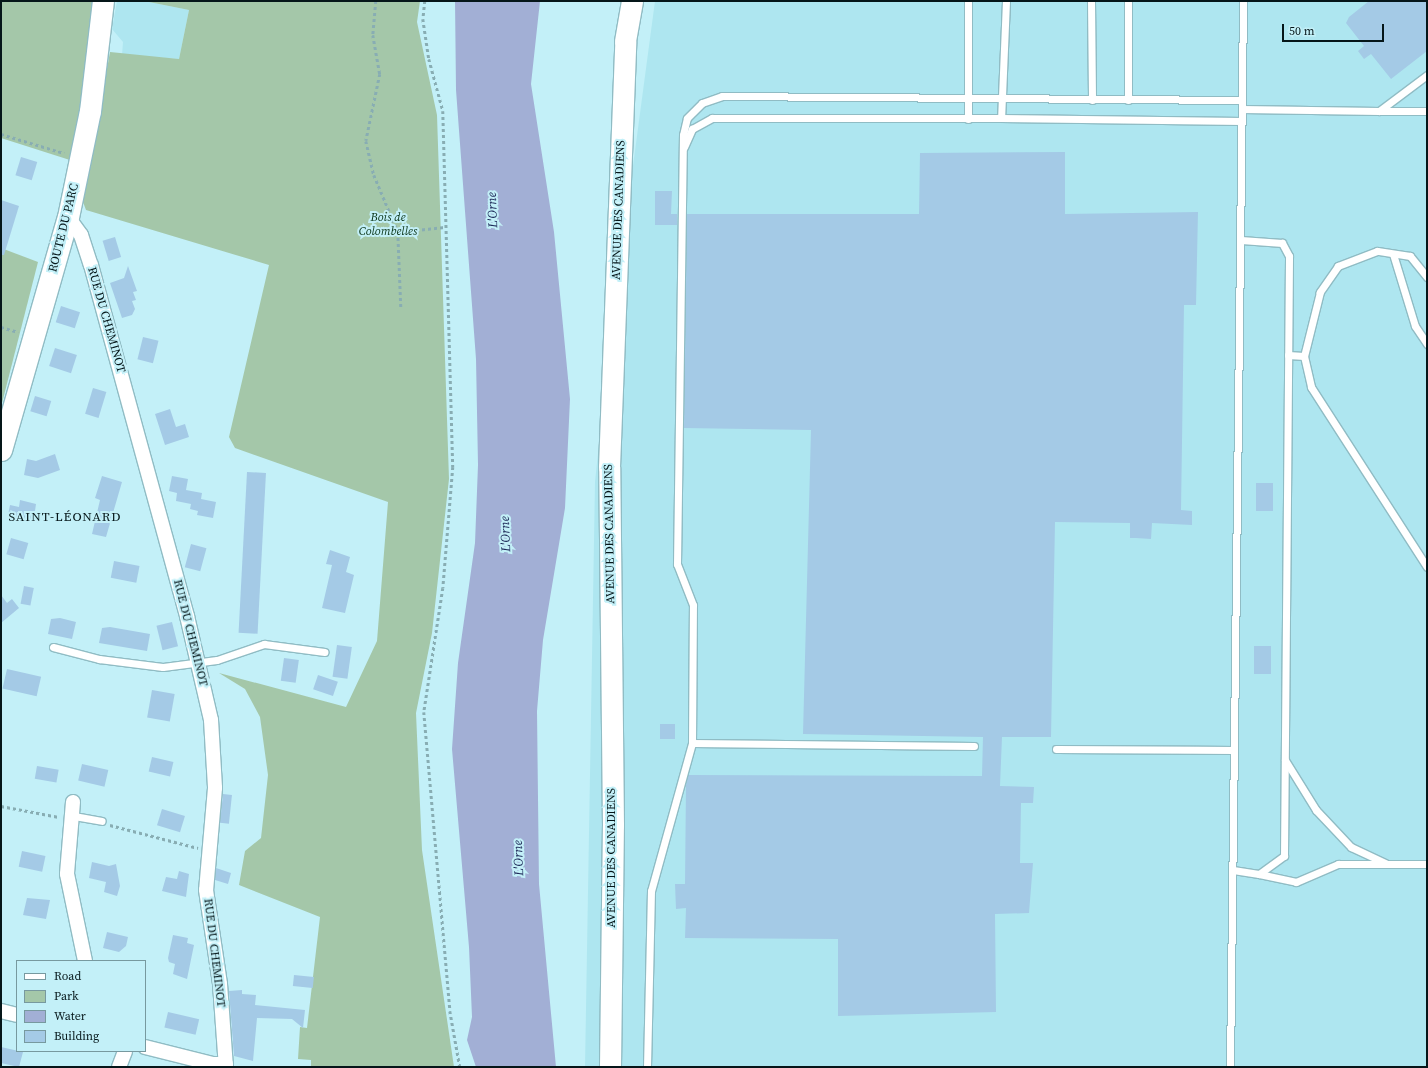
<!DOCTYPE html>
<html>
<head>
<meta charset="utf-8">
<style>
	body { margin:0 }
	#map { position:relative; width:1428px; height:1068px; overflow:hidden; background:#c3f0f8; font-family:"Source Serif 4",serif }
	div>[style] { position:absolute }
	.built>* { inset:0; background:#aee6f0 }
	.green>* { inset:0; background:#a4c7a9 }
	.water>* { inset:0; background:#a2afd5 }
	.building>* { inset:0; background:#a4cae6; transform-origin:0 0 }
	.path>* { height:2.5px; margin-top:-1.25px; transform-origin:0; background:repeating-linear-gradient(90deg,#88adb3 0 3px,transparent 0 6px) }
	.roads { filter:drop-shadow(1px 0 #90bcc4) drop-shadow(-1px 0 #90bcc4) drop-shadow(0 1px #90bcc4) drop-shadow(0 -1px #90bcc4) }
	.lane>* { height:7px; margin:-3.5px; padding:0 3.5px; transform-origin:3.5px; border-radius:3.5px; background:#fff }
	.street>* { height:14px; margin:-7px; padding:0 7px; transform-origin:7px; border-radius:7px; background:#fff }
	.secondary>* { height:21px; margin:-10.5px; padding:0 10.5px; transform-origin:10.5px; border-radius:10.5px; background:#fff }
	span { translate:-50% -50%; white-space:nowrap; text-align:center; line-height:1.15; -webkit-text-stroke:4px #c3f0f8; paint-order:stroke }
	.street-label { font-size:12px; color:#051619 }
	.park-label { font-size:12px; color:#093316; font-style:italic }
	.water-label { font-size:13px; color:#1d2958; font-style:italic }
	.neighbourhood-label { font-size:13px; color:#051619; letter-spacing:1px }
	.frame { position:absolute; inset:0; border:2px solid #051619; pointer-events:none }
	.legend { position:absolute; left:16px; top:960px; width:130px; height:92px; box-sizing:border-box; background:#c3f0f8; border:1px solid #77999f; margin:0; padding:5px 7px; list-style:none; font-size:12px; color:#051619 }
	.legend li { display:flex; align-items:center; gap:8px; height:20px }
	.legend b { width:20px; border:1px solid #77999f }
	.scale { position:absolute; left:1282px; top:24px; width:102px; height:18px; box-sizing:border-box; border:2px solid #051619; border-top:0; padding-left:5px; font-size:12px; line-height:14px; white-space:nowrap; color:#051619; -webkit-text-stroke:3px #c3f0f8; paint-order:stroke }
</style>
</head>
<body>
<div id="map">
	<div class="built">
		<div style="clip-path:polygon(117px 1px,144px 1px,189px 10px,179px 59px,122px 55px,123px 42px,112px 29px)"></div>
		<div style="clip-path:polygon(655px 1px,1427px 1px,1427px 1067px,585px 1067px,595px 482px,610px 338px)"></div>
	</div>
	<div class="green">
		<div style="clip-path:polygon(1px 1px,95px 1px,73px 161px,1px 138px)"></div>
		<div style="clip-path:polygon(144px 1px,420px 1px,417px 22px,437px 115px,449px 479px,432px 633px,416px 713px,422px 850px,454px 1067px,311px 1067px,311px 1060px,298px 1059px,300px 1027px,307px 1028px,320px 917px,239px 885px,245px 851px,261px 838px,268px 775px,260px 717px,245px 689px,219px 673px,346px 707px,377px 641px,388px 502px,235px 448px,229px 437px,269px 265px,86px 210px,83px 202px,110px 52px,179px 59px,189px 10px)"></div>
		<div style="clip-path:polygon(1px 248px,38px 262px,1px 407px)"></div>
	</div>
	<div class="water">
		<div style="clip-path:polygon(455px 1px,540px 1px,531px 84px,554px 232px,570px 399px,565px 508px,543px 640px,537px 711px,539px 884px,556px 1067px,476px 1067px,467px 1040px,472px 1017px,469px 947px,452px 749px,458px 663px,475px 543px,478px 465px,476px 359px,456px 90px)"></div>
	</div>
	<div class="building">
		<div style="clip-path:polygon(1369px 1px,1427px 1px,1427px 51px,1391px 79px,1371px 54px,1364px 59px,1358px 51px,1364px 46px,1346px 23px,1349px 17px)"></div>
		<div style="clip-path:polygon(1065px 152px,1065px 214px,1198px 212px,1196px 305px,1184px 305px,1181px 510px,1192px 511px,1192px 525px,1152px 523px,1151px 539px,1136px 538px,1130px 538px,1130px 523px,1055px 522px,1051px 737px,1002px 737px,1000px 786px,1034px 787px,1033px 803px,1021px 803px,1020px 863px,1033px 863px,1029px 913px,995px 914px,996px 1012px,838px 1016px,838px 939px,685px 938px,686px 908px,676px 909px,675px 884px,685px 884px,686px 785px,688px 775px,982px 776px,983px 737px,803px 734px,811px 430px,684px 428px,687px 214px,919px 214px,920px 153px)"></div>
		<div style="left:21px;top:157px;width:17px;height:19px;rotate:17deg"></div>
		<div style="clip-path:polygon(655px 191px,672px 191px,671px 214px,677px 214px,677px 225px,655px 225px)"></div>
		<div style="clip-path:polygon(1px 200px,19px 206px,4px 255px,1px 255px)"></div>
		<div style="left:115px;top:237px;width:21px;height:13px;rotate:73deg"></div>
		<div style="clip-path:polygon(128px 266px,137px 291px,133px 292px,136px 300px,132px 301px,135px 309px,132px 315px,122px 318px,110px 283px,124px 278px)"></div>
		<div style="left:61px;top:306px;width:20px;height:17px;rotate:18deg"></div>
		<div style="left:143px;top:337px;width:16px;height:23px;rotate:14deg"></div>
		<div style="left:55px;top:348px;width:23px;height:19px;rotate:18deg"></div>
		<div style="left:93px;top:388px;width:14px;height:27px;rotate:17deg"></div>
		<div style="left:35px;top:396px;width:17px;height:16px;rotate:17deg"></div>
		<div style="clip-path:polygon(170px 409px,176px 427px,185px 424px,189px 437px,165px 445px,155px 414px)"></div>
		<div style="clip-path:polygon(55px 454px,60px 470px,38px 478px,24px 475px,27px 459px,36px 461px)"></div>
		<div style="left:247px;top:472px;width:19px;height:161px;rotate:3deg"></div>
		<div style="clip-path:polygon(102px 476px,122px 482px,106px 537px,92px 534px,100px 500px,95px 498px)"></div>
		<div style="clip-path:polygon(172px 476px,188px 479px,186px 490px,202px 493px,201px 499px,216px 502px,213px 518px,197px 515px,198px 511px,190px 509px,191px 504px,176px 501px,177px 493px,169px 491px)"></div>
		<div style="left:1256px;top:483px;width:17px;height:28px"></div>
		<div style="clip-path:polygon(20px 500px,36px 504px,35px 511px,42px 513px,40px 523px,8px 515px,10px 505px,19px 507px)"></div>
		<div style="left:11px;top:538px;width:18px;height:17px;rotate:16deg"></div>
		<div style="left:191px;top:544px;width:16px;height:24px;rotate:15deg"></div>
		<div style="clip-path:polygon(330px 550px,350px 557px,346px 572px,354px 575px,345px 613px,322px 608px,332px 565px,326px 564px)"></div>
		<div style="left:114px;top:561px;width:26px;height:17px;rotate:11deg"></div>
		<div style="left:24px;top:586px;width:10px;height:18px;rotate:11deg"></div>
		<div style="clip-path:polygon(1px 595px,7px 603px,12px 599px,19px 608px,1px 623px)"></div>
		<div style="clip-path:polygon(60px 618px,76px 622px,72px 639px,48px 634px,51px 619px)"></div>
		<div style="left:172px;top:622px;width:25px;height:16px;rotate:76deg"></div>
		<div style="clip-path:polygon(110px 627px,150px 634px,147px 651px,99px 643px,102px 628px)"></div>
		<div style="left:337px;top:645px;width:15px;height:32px;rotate:8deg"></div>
		<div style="left:1254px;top:646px;width:17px;height:28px"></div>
		<div style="left:284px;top:658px;width:15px;height:23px;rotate:8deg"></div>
		<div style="left:7px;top:669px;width:35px;height:20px;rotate:13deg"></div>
		<div style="left:318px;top:675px;width:21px;height:15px;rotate:19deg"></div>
		<div style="left:152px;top:690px;width:23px;height:28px;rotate:10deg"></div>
		<div style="left:660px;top:724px;width:15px;height:15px"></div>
		<div style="left:152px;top:757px;width:22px;height:15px;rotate:13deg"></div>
		<div style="left:82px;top:764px;width:27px;height:17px;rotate:13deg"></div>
		<div style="left:37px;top:766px;width:22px;height:13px;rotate:10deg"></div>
		<div style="left:223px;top:794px;width:9px;height:29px;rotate:6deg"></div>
		<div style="left:162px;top:809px;width:24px;height:17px;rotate:17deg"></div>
		<div style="left:22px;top:851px;width:24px;height:16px;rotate:12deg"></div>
		<div style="clip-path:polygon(92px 862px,109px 866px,116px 864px,120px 886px,117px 896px,104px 892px,106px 882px,89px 878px)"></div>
		<div style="clip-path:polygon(216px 868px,231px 873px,228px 884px,215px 880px)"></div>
		<div style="clip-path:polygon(179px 871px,189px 874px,186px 897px,162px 891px,166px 877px,177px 879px)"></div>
		<div style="clip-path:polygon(27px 898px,50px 900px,46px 919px,23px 915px)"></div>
		<div style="clip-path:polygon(107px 932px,128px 937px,126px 946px,119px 952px,103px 948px)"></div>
		<div style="clip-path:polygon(173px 935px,188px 938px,187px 943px,194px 945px,187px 979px,173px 974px,175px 964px,169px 962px,168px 958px)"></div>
		<div style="left:294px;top:975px;width:20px;height:11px;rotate:6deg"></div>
		<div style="clip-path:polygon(242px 990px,242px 994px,256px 995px,255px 1005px,305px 1010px,303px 1028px,292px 1019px,257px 1018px,253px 1061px,234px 1056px,229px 991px)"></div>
		<div style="left:168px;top:1012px;width:32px;height:16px;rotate:13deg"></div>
		<div style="clip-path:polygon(1px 1047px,23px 1052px,19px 1067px,1px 1063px)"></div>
	</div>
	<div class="path">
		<div style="left:376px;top:1px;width:34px;rotate:95deg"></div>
		<div style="left:373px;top:35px;width:40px;rotate:80deg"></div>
		<div style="left:380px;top:74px;width:68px;rotate:101.8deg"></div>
		<div style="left:366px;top:141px;width:35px;rotate:77deg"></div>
		<div style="left:374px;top:175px;width:62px;rotate:67.2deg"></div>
		<div style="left:398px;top:232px;width:76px;rotate:87.7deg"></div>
		<div style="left:425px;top:1px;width:18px;rotate:96deg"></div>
		<div style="left:423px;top:19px;width:40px;rotate:81.5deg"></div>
		<div style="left:429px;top:59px;width:54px;rotate:74.9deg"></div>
		<div style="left:443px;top:111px;width:356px;rotate:88.4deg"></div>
		<div style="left:453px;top:467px;width:121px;rotate:94.7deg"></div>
		<div style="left:443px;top:588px;width:125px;rotate:98.7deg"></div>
		<div style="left:424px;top:712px;width:300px;rotate:85deg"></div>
		<div style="left:450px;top:1011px;width:57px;rotate:79.9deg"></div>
		<div style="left:1px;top:134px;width:66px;rotate:16.8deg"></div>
		<div style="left:398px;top:232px;width:47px;rotate:-6.1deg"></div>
		<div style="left:1px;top:327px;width:18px;rotate:16deg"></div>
		<div style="left:1px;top:806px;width:59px;rotate:10.7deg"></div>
		<div style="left:110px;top:825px;width:91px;rotate:14.6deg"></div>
	</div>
	<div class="roads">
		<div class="lane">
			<div style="left:1006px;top:1px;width:117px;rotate:92.4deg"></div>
			<div style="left:1001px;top:118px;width:241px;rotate:0.7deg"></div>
			<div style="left:1091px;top:1px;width:99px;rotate:89.4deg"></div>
			<div style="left:1128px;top:100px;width:99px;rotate:-90deg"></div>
			<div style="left:1242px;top:109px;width:137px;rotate:0.8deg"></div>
			<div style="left:1379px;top:111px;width:60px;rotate:-36.9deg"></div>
			<div style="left:1379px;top:111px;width:48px"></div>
			<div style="left:968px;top:119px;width:118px;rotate:-90deg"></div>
			<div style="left:684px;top:147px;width:20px;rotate:-66deg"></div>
			<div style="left:692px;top:129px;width:23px;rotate:-29deg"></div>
			<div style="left:712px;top:118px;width:289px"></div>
			<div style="left:1393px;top:254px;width:75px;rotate:73deg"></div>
			<div style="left:1415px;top:326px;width:22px;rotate:56deg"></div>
			<div style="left:1427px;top:277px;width:27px;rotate:-129deg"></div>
			<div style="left:1410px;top:256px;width:33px;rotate:-171deg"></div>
			<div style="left:1377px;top:251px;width:42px;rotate:159deg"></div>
			<div style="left:1338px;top:266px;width:32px;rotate:125deg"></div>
			<div style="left:1320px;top:292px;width:66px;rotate:104deg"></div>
			<div style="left:1304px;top:356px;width:32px;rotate:77deg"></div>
			<div style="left:1311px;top:387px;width:214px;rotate:57.2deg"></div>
			<div style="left:1288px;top:355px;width:16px;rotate:4deg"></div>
			<div style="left:53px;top:647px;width:48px;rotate:14.6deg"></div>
			<div style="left:99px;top:659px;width:64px;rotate:7.1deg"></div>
			<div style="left:163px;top:667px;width:54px;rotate:-7.4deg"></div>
			<div style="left:217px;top:660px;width:50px;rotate:-18.8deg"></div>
			<div style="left:264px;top:644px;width:61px;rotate:7.6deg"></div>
			<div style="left:692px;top:743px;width:282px;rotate:0.6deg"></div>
			<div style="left:1056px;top:749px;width:178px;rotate:0.3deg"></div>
			<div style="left:1285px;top:760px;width:59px;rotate:58.2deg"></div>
			<div style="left:1316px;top:810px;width:51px;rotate:46.6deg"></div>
			<div style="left:1351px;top:847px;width:38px;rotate:25deg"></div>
			<div style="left:74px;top:816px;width:28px;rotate:10deg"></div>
			<div style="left:1233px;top:870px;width:26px;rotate:9deg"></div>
			<div style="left:1259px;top:874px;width:31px;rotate:-36deg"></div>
			<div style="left:1284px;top:856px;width:600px;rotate:-89.52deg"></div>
			<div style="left:1289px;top:256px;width:15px;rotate:-118deg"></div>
			<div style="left:1282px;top:243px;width:41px;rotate:-175.8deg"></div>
			<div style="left:1259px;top:874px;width:38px;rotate:12deg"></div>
			<div style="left:1296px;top:882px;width:46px;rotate:-23.2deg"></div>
			<div style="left:1338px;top:864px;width:89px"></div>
			<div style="left:647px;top:1067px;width:176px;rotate:-88.7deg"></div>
			<div style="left:651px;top:891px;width:154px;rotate:-74.5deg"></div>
			<div style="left:692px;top:743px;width:138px;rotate:-89.6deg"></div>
			<div style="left:693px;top:605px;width:44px;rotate:-111.3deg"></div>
			<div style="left:677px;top:564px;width:429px;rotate:-89.2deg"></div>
			<div style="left:683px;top:135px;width:17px;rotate:-77deg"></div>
			<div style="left:687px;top:118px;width:21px;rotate:-45deg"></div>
			<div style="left:702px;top:103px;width:21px;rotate:-19deg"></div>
			<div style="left:722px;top:96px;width:520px;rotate:0.44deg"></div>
			<div style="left:1230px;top:1067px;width:1066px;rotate:-89.3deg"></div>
		</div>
		<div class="street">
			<div style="left:68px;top:217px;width:22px;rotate:54deg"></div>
			<div style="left:81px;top:235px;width:32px;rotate:72deg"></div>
			<div style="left:91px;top:265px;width:364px;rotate:74.7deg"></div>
			<div style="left:187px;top:616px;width:107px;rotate:77deg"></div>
			<div style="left:211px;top:720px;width:68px;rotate:86.6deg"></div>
			<div style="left:215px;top:788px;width:102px;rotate:95deg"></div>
			<div style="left:206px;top:890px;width:95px;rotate:81.5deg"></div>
			<div style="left:220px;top:984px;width:83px;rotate:85.9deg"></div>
			<div style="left:73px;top:802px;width:72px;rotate:94.8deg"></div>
			<div style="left:67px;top:874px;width:89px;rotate:78.3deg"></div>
			<div style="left:1px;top:1011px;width:16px;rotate:14deg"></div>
			<div style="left:145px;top:1047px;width:70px;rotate:14deg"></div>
			<div style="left:213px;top:1064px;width:13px"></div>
			<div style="left:119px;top:1067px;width:17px;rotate:-69deg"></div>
		</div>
		<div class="secondary">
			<div style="left:1px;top:450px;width:242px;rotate:-74deg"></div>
			<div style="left:68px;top:217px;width:108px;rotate:-78.3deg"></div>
			<div style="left:90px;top:111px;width:111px;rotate:-83.3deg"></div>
			<div style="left:610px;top:1067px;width:242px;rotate:-89.3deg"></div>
			<div style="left:613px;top:825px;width:358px;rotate:-90.6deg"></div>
			<div style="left:609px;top:467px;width:426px;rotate:-87.8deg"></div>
			<div style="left:625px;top:41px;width:41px;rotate:-80.1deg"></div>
		</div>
	</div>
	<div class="street-label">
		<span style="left:619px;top:210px;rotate:-88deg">AVENUE DES CANADIENS</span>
		<span style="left:64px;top:228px;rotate:-76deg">ROUTE DU PARC</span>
		<span style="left:106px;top:320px;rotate:74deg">RUE DU CHEMINOT</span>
		<span style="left:610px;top:534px;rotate:-91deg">AVENUE DES CANADIENS</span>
		<span style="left:190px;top:633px;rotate:76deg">RUE DU CHEMINOT</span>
		<span style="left:612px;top:858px;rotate:-90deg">AVENUE DES CANADIENS</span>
		<span style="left:214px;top:953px;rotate:83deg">RUE DU CHEMINOT</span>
	</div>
	<div class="park-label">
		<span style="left:388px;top:225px">Bois de<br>Colombelles</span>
	</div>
	<div class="water-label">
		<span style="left:493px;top:210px;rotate:-92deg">L'Orne</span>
		<span style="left:506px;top:534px;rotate:-92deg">L'Orne</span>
		<span style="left:519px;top:858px;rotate:-92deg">L'Orne</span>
	</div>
	<div class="neighbourhood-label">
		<span style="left:65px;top:517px">SAINT-LÉONARD</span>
	</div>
	<div class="frame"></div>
	<ul class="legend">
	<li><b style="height:5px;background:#fff"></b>Road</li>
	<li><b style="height:11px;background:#a4c7a9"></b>Park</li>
	<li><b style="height:11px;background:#a2afd5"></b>Water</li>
	<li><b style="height:11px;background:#a4cae6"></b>Building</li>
	</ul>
	<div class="scale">50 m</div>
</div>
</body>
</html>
